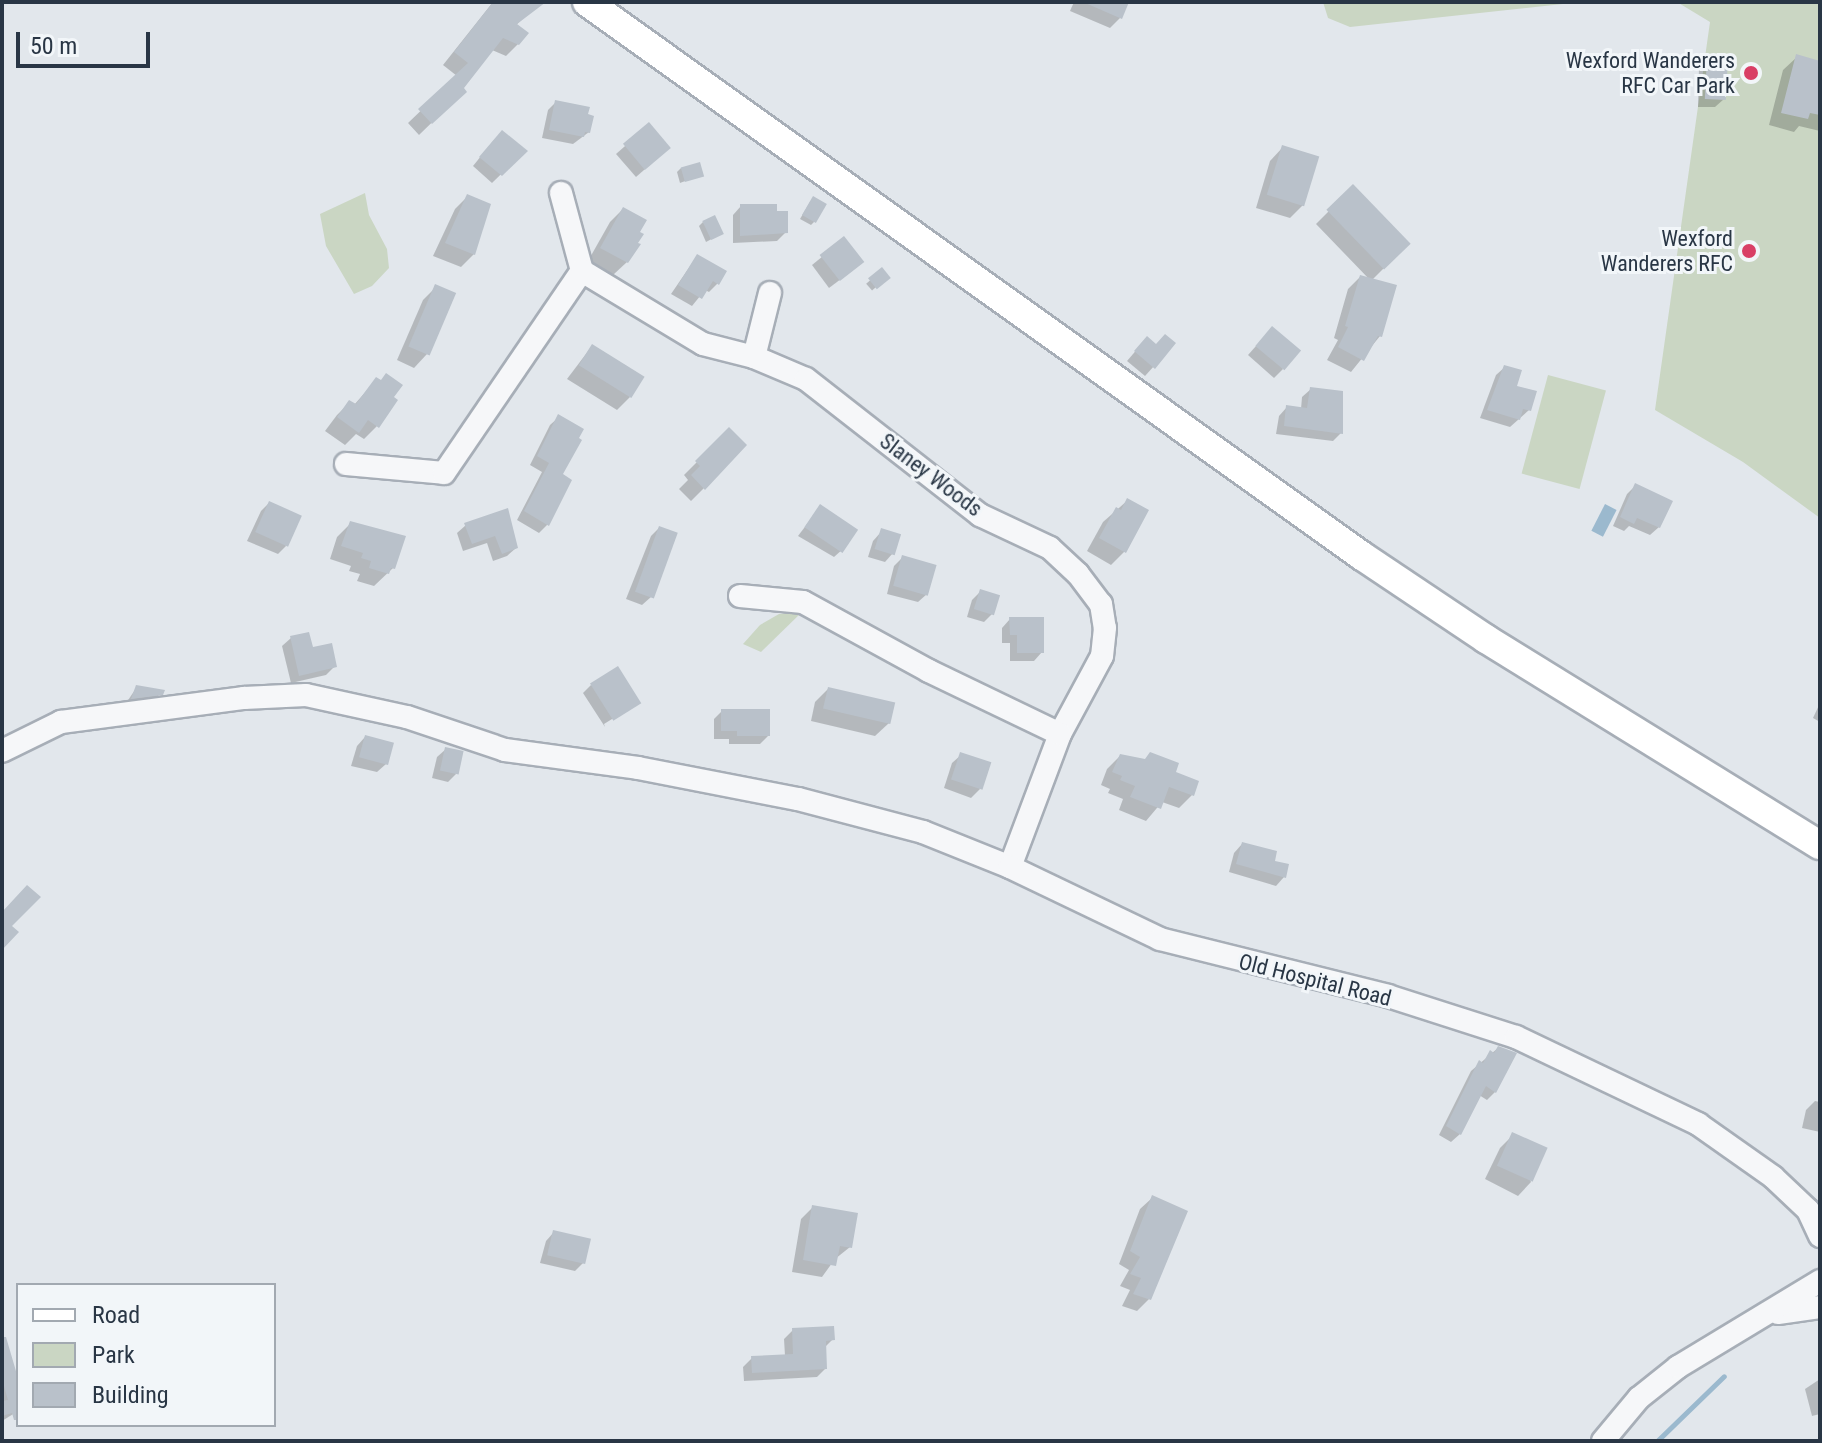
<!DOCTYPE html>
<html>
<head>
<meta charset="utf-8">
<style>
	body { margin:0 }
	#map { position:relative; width:1822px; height:1443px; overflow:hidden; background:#e2e7ec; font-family:"Roboto Condensed",sans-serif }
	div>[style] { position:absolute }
	.green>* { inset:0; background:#cad6c3; transform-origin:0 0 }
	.water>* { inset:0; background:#9bb9ce; transform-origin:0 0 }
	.shadow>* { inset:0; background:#0003; transform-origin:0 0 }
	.stream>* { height:5px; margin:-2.5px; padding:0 2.5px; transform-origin:2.5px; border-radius:2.5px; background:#9bb9ce }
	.building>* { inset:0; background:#b9c1ca; transform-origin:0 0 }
	.roads { filter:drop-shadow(2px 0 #a7aeb7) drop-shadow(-2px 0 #a7aeb7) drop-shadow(0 2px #a7aeb7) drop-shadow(0 -2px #a7aeb7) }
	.minor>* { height:22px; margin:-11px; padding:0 11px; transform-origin:11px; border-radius:11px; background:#f6f7f9 }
	.major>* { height:28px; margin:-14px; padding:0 14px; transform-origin:14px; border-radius:14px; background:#fff }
	.dots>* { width:22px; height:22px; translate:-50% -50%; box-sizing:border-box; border:4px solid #f2f6f9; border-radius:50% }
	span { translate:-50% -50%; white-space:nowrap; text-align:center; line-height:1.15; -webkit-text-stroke:6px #f2f6f9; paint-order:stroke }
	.poi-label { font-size:22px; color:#293645 }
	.right { translate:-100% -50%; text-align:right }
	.street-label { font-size:22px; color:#293645 }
	.frame { position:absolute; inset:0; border:4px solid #293645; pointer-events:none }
	.legend { position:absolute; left:16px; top:1283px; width:260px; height:144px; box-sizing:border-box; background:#f2f6f9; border:2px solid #a2a9b1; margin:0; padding:10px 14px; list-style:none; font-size:24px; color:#293645 }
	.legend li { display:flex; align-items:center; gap:16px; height:40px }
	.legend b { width:40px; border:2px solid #a2a9b1 }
	.scale { position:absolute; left:16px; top:32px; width:134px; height:36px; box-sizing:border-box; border:4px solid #293645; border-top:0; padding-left:10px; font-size:24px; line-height:28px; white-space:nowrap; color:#293645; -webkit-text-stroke:6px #f2f6f9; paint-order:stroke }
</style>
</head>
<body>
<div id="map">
	<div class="green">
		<div style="clip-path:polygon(1323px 2px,1581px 2px,1350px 27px,1328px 18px)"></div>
		<div style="clip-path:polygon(1677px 2px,1820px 2px,1820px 518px,1743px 462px,1655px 410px,1710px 22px)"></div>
		<div style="clip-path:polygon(365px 193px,369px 215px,387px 249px,389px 268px,372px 286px,354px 294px,326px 246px,320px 214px)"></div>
		<div style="left:1548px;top:375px;width:60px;height:102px;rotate:15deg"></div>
		<div style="clip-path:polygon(802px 612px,761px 652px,743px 644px,760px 625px,779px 614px)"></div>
	</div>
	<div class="water">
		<div style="left:1605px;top:504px;width:13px;height:30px;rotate:27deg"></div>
	</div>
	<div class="shadow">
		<div style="clip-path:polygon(493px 2px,530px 2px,536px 7px,516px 25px,518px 44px,506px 56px,492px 50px,452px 103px,419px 135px,408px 123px,457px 76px,443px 65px)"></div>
		<div style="clip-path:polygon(1074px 2px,1127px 2px,1121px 17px,1110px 28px,1070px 11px)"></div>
		<div style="clip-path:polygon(1797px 57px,1820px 63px,1820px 131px,1799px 126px,1794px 132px,1769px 125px,1783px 70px)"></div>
		<div style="clip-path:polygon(1708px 59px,1724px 99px,1715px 107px,1698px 107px,1699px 67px)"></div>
		<div style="clip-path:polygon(556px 102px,589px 132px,573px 144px,542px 138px,548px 110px)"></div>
		<div style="clip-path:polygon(649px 125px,660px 156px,636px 177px,616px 154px)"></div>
		<div style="clip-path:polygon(494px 140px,525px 151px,492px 183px,473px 166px)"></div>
		<div style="clip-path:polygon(1283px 147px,1303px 205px,1290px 218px,1256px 208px,1270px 161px)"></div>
		<div style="clip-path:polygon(681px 168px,701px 175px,680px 183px,677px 172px)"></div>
		<div style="clip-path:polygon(1353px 187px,1408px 244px,1372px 280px,1380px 336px,1351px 372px,1327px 360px,1338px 340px,1334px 338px,1348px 289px,1360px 277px,1370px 280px,1316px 224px)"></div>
		<div style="clip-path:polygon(468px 196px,474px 254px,461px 267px,433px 256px,455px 209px)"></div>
		<div style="clip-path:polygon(810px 202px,814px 222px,811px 225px,800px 219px)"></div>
		<div style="clip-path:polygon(741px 206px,786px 232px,777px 241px,733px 243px,733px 215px)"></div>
		<div style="clip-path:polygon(623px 209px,638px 233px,627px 262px,613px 275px,588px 261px,610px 222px)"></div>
		<div style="clip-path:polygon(703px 222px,721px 234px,706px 242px,699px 226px)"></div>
		<div style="clip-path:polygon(844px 239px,853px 270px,829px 288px,812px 265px)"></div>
		<div style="clip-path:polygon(697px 256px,722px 271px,717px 284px,709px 292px,705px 290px,692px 306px,671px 294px)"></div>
		<div style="left:882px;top:270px;width:9px;height:21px;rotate:49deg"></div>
		<div style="clip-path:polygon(436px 287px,427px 354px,414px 368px,397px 360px,423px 300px)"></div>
		<div style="clip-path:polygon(1264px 337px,1283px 369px,1274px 378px,1248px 355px)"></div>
		<div style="clip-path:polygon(1174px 344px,1145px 376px,1127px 361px,1139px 347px)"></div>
		<div style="clip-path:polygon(592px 346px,630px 397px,617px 410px,567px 379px)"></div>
		<div style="clip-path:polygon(1505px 367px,1529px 410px,1510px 427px,1480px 418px,1496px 375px)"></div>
		<div style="clip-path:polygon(376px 380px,377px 426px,364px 439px,356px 434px,345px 445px,325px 431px,337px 415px,350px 402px,354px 405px)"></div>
		<div style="clip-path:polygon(1311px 389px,1341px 433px,1333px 441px,1276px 434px,1279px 416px,1287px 407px,1301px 409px,1302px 397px)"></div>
		<div style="clip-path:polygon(559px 417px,560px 475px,547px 525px,539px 533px,517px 520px,542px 472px,530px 465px,550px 425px)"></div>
		<div style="clip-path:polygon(729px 430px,704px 488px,691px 501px,679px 489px,688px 480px,684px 475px)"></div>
		<div style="clip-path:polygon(1636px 485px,1659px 527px,1650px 535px,1629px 526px,1624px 531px,1613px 526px,1627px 494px)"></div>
		<div style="clip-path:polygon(1128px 500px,1124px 552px,1111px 565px,1087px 551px,1103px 522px)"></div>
		<div style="clip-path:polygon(269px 503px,286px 546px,278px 554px,247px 541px,261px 511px)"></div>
		<div style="clip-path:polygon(820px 507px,843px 549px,834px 557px,798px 536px)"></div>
		<div style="clip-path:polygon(507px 511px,516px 548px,507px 556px,493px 561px,487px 543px,463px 551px,457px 533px,466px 525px)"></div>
		<div style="clip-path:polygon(350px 524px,404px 537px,393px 568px,374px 586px,357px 581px,360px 574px,349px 571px,351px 566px,330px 559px,337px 537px)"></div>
		<div style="clip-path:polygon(659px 528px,651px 597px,642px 605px,626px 599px,651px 536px)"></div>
		<div style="clip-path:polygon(881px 532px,893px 553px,885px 562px,868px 557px,873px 541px)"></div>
		<div style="clip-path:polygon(903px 557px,927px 594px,918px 602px,887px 594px,894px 566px)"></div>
		<div style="clip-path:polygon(980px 592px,992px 614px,984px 622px,967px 617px,972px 600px)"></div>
		<div style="clip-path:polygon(1010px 619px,1042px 652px,1034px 661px,1010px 661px,1010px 643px,1002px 643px,1002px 628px)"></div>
		<div style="clip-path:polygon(291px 638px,311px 650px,335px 666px,326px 675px,291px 683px,282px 646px)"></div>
		<div style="clip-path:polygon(591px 685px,638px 703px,604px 724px,605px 727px,583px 693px)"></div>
		<div style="clip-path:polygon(137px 687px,162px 692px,152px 702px,124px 706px)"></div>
		<div style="clip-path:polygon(828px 689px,889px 723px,875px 736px,811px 721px,815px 702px)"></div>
		<div style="clip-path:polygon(1820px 703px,1820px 722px,1813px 718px)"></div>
		<div style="clip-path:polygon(722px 711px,768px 736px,760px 744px,729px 744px,729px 739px,714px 739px,714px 719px)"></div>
		<div style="clip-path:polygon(365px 737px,386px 764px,377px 772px,351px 766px,357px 746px)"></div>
		<div style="clip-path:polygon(446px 749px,456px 774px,448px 782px,432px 778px,437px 757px)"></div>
		<div style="clip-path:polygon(961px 755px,980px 789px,971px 798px,944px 788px,952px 763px)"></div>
		<div style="clip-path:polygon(1120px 756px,1173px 773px,1192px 795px,1179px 808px,1162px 802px,1146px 821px,1119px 810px,1123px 799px,1108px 793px,1110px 789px,1101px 785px,1107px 769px)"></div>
		<div style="clip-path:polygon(1242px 844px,1273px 862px,1284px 877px,1276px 886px,1229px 872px,1234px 853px)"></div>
		<div style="clip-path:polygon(1498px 1048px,1495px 1092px,1487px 1100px,1479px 1095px,1460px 1134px,1451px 1142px,1439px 1135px,1471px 1071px)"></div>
		<div style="clip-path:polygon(1815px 1101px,1820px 1102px,1820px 1132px,1802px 1128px,1806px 1110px)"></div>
		<div style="clip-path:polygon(1513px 1135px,1531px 1182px,1518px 1196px,1485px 1179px,1500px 1148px)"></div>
		<div style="clip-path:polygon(1152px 1198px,1149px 1299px,1137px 1311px,1122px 1306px,1130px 1290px,1120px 1286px,1129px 1270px,1119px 1264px,1140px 1209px)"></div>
		<div style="clip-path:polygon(813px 1207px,850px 1247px,835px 1259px,822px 1277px,792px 1272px,801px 1219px)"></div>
		<div style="clip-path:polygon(554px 1232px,583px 1263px,575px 1271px,540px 1263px,546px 1241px)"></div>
		<div style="clip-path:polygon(793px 1330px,833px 1339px,824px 1348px,825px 1369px,817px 1377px,744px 1381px,743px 1367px,752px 1358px,785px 1356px,784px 1339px)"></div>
		<div style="clip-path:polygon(2px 1354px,18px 1385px,18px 1411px,2px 1421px)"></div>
		<div style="clip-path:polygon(1820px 1379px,1820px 1414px,1812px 1416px,1805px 1389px)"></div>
	</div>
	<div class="stream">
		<div style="left:1657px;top:1441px;width:93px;rotate:-44.1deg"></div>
	</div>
	<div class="building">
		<div style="clip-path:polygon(493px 2px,546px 2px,517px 24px,529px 33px,519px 45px,503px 38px,464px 88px,467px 92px,432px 124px,418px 109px,468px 63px,454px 52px)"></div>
		<div style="clip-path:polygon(1083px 2px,1129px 2px,1122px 19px)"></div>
		<div style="clip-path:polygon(1796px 54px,1820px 61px,1820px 115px,1810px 113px,1808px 119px,1781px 113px)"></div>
		<div style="left:1707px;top:57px;width:21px;height:42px;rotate:3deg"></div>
		<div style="clip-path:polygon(555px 100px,590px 107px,588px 114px,594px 116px,590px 133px,585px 132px,584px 137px,549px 130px)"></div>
		<div style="left:649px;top:122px;width:34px;height:34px;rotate:50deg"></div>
		<div style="clip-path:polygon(502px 130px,528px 151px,502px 176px,479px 157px)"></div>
		<div style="left:1282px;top:145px;width:39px;height:52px;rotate:17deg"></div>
		<div style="left:700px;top:162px;width:15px;height:20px;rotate:74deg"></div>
		<div style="left:1353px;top:184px;width:83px;height:37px;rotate:46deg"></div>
		<div style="clip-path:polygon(467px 194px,491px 204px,475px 255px,445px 243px)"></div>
		<div style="left:813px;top:196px;width:16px;height:22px;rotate:30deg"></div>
		<div style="clip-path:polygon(740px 204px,777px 204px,777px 211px,788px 211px,788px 233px,740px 236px)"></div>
		<div style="clip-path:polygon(623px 207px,647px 220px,640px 232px,644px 234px,638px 243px,641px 244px,628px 263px,600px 248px)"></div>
		<div style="left:715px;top:215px;width:21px;height:14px;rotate:65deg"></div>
		<div style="left:844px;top:236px;width:33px;height:31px;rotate:52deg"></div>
		<div style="clip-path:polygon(697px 254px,727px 271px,719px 285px,713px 281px,702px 299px,678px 285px)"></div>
		<div style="left:882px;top:267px;width:14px;height:18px;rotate:51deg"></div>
		<div style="clip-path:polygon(1360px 275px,1397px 285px,1382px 337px,1378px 336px,1364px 361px,1338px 347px,1348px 327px,1345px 326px)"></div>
		<div style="left:435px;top:284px;width:23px;height:68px;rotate:23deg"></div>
		<div style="left:1272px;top:326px;width:38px;height:26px;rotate:40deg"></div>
		<div style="clip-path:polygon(1165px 334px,1176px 343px,1155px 369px,1134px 351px,1147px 336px,1156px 344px)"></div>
		<div style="left:592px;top:344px;width:62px;height:25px;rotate:32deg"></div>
		<div style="clip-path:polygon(1504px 365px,1522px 370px,1517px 386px,1537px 391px,1531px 411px,1523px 409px,1520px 420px,1487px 410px)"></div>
		<div style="clip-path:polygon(386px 373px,403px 385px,394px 397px,398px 400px,379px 428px,368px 420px,359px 433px,337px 417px,349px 400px,356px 404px,376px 377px,381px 380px)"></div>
		<div style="clip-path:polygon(1310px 387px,1343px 391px,1343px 434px,1284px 426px,1286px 405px,1307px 408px)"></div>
		<div style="clip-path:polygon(558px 414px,584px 429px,579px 438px,582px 440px,563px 474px,572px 480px,549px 526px,524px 511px,549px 463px,537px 456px)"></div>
		<div style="clip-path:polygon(729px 427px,747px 445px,705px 490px,691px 475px,700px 466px,695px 461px)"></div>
		<div style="clip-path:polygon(1635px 483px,1673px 501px,1660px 528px,1637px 518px,1634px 524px,1620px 517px)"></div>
		<div style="clip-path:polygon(1127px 498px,1149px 510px,1126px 553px,1099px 538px,1116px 507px,1121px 510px)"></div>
		<div style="left:269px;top:501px;width:36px;height:34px;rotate:24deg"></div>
		<div style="left:820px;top:504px;width:46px;height:28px;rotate:34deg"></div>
		<div style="clip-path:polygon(508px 508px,518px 548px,502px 554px,495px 536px,472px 544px,464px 523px)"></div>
		<div style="clip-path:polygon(350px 521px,406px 536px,395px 569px,391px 568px,389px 574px,369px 568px,371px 561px,361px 558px,363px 553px,341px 546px)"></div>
		<div style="left:659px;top:526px;width:20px;height:70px;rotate:20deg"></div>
		<div style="left:881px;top:528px;width:21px;height:22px;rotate:17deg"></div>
		<div style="left:902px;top:555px;width:36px;height:32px;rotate:16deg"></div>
		<div style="left:980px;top:589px;width:21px;height:21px;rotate:17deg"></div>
		<div style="clip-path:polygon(1009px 617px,1044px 617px,1044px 653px,1017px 653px,1017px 635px,1010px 635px)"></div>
		<div style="clip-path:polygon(309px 632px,313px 647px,332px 643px,337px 667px,299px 676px,290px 636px)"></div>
		<div style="left:618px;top:666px;width:44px;height:33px;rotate:58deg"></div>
		<div style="clip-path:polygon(136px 685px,165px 690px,163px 695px,131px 699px)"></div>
		<div style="left:828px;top:687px;width:69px;height:22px;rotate:13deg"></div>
		<div style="clip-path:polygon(721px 709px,770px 709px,770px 736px,737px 736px,737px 731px,721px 731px)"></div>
		<div style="left:365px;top:735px;width:30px;height:23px;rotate:15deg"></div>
		<div style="left:445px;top:747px;width:19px;height:24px;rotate:12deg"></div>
		<div style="left:960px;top:752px;width:33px;height:29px;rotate:18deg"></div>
		<div style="clip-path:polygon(1150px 752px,1179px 763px,1176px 772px,1199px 781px,1194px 796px,1169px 787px,1161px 809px,1130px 797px,1135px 786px,1120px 780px,1122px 776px,1112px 772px,1120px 754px,1145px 759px)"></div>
		<div style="clip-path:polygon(1242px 842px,1277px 851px,1275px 861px,1289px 864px,1286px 878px,1236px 864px)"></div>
		<div style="clip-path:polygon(27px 885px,41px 897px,12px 926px,19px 932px,2px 950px,2px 912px)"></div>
		<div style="clip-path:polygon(1498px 1046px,1517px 1053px,1496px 1093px,1486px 1086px,1461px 1135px,1446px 1126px,1479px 1060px,1483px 1063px,1490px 1050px,1494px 1053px)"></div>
		<div style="left:1512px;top:1132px;width:39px;height:37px;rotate:24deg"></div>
		<div style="clip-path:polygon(1152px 1195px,1188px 1211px,1151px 1300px,1133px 1294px,1141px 1278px,1130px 1274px,1140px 1257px,1130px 1251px)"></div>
		<div style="clip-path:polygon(812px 1205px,858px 1213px,852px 1248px,840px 1246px,836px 1266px,803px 1260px)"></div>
		<div style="left:553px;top:1230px;width:39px;height:26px;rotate:13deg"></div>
		<div style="clip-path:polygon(834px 1326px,835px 1340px,826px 1341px,827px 1369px,752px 1373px,751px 1356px,793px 1354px,792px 1328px)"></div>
		<div style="clip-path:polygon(2px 1337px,6px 1337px,18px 1378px,18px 1420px,14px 1420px,12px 1413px,2px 1416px,2px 1401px,8px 1400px,2px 1379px)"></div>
	</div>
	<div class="roads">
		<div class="minor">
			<div style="left:561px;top:193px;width:81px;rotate:74.9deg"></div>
			<div style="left:754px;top:357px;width:66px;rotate:-76deg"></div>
			<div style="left:346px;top:464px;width:98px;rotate:5.2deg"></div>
			<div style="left:444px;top:473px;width:245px;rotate:-55.7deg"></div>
			<div style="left:582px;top:271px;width:141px;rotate:31.1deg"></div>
			<div style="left:703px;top:344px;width:53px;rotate:14.3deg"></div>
			<div style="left:754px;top:357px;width:56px;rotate:22.9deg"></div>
			<div style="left:806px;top:379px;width:221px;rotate:38deg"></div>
			<div style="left:980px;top:515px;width:77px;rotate:25.2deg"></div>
			<div style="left:1050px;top:548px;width:38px;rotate:43deg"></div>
			<div style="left:1078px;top:574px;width:38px;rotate:53deg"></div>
			<div style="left:1101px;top:604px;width:24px;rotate:81deg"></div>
			<div style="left:1105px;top:628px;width:28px;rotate:96deg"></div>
			<div style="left:1102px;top:656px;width:89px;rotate:118.3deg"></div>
			<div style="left:1060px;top:734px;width:142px;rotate:110.6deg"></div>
			<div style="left:740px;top:596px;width:63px;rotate:5.4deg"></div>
			<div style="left:803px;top:602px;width:144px;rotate:28.7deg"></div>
			<div style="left:929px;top:671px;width:145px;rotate:25.7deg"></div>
			<div style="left:2px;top:751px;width:66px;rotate:-26.2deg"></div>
			<div style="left:61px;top:722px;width:185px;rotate:-7.5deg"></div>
			<div style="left:244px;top:698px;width:62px;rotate:-2.8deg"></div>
			<div style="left:306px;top:695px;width:103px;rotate:12.3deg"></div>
			<div style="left:407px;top:717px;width:103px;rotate:18.6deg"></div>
			<div style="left:505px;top:750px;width:134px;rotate:7.7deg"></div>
			<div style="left:638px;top:768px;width:163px;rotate:11deg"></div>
			<div style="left:798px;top:799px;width:129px;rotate:14.8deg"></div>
			<div style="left:923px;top:832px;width:94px;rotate:21.9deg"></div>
			<div style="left:1010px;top:867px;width:166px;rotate:25.6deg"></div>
			<div style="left:1160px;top:939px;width:235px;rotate:14deg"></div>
			<div style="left:1388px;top:996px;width:134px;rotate:17.8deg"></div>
			<div style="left:1516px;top:1037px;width:202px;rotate:25.5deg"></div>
			<div style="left:1698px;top:1124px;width:92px;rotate:35.2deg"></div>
			<div style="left:1773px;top:1177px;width:48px;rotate:43.3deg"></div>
			<div style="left:1808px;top:1210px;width:29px;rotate:65deg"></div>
			<div style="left:1778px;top:1313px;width:42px;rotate:-8.1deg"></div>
			<div style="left:1603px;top:1441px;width:56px;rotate:-50.1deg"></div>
			<div style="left:1639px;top:1398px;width:50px;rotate:-38.5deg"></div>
			<div style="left:1678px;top:1367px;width:166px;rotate:-31.2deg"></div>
		</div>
		<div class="major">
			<div style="left:587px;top:2px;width:953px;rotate:35.56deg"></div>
			<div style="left:1362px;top:556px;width:149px;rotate:33.8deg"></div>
			<div style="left:1486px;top:639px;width:392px;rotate:31.7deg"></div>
		</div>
	</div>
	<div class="dots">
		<div style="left:1751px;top:73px;background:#d93f66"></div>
		<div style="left:1749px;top:251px;background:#d93f66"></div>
	</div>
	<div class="poi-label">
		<span class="right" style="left:1735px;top:73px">Wexford Wanderers<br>RFC Car Park</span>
		<span class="right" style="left:1733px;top:251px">Wexford<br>Wanderers RFC</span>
	</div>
	<div class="street-label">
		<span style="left:931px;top:475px;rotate:37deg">Slaney Woods</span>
		<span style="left:1315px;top:980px;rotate:14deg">Old Hospital Road</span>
	</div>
	<div class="frame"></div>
	<ul class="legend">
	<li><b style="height:10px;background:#fff"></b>Road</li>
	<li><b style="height:22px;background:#cad6c3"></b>Park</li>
	<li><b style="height:22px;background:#b9c1ca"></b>Building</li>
	</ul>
	<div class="scale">50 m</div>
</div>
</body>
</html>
